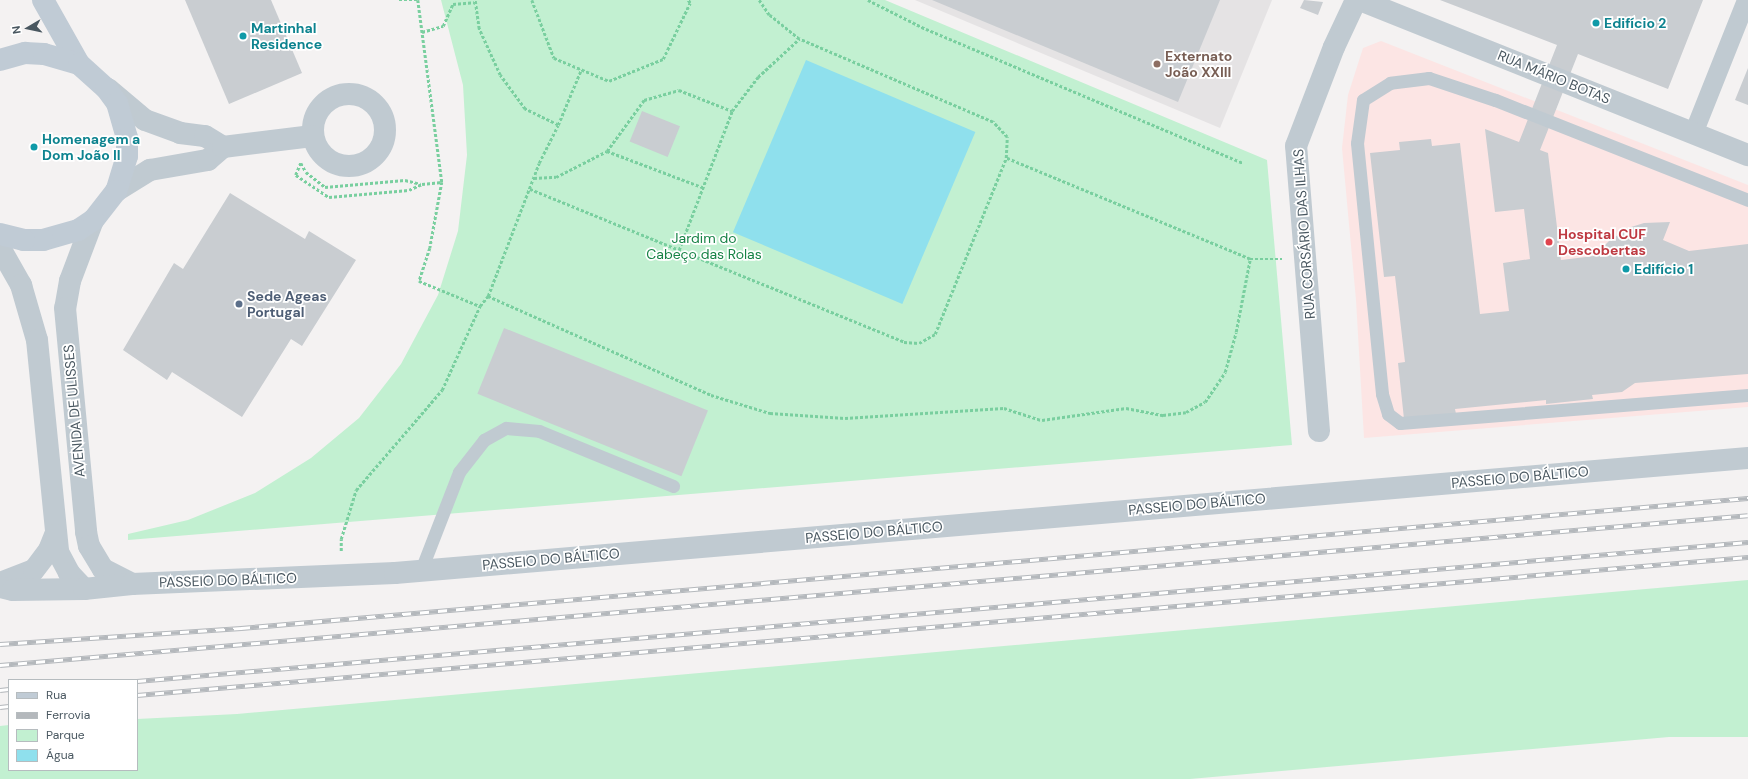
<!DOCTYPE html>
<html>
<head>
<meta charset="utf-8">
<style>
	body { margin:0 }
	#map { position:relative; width:1748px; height:779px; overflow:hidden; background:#f4f2f2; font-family:"DM Sans",sans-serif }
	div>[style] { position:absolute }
	.education>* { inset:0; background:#e5e3e4 }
	.medical>* { inset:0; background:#fce5e4 }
	.green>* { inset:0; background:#c2f0d1 }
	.water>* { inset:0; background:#8fe0ed; transform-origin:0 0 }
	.building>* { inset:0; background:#c9cdd1; transform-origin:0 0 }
	.path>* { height:2.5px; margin-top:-1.25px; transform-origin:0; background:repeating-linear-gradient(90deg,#79cf9f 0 3px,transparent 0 5px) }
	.service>* { height:13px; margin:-6.5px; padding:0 6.5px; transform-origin:6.5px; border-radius:6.5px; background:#c0cad1 }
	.pedestrian>* { height:19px; margin:-9.5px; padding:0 9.5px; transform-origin:9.5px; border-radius:9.5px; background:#c0cad1 }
	.minor>* { height:22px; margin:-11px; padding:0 11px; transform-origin:11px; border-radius:11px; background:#c0cad1 }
	.minor>.ring { margin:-11px; padding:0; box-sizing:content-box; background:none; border:22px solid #c0cad1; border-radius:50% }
	.secondary>* { height:22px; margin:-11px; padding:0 11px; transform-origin:11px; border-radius:11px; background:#c0cbd5 }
	.rail>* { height:4.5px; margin-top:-2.25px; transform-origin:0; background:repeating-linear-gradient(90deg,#fff 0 9px,#b4b8bc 0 18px); box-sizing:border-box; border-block:1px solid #b4b8bc }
	.dots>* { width:11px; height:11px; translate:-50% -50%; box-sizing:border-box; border:2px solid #fff; border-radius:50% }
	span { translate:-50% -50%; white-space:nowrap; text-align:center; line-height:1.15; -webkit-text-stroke:3.5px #fff; paint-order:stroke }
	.culture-label { font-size:14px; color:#0d838f; font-weight:700 }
	.left { translate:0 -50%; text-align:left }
	.education-label { font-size:14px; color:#785e54; font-weight:700 }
	.street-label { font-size:14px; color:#495760 }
	.health-label { font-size:14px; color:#be3a42; font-weight:700 }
	.park-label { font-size:14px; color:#178346 }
	.service-label { font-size:14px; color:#4e5e75; font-weight:700 }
	.legend { position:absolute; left:8px; top:679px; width:130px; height:92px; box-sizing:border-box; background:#fff; border:1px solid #b6bcbf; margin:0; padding:5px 7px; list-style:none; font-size:12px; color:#495760 }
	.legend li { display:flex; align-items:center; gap:8px; height:20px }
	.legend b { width:20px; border:1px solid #b6bcbf }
	.north { position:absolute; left:8px; top:8px; width:40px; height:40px; -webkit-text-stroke:3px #fff; paint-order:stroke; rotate:261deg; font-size:11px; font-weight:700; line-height:16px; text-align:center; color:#495760 }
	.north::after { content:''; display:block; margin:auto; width:14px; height:18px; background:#495760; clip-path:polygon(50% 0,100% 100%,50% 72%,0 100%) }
</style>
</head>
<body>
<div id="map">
	<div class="education">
		<div style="clip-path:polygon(915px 0,1272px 0,1220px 128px)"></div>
	</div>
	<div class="medical">
		<div style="clip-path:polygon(1381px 41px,1748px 185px,1748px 407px,1364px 438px,1356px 300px,1342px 148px,1348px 95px,1363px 48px)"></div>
	</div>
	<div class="green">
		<div style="clip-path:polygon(441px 0,885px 0,1267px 160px,1292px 445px,128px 540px,128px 534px,188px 520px,255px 493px,311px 458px,359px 418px,401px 364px,438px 295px,458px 231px,467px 155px,463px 85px)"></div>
		<div style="clip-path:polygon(1748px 580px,1748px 737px,1669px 737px,1190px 779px,0 779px,0 726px,9px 725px,9px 770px,137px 770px,137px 719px,237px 714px)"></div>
	</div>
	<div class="water">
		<div style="left:806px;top:60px;width:184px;height:187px;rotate:23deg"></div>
	</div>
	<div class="building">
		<div style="clip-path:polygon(185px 0,271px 0,302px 73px,229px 104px)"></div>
		<div style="clip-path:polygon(932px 0,1220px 0,1178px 102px)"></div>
		<div style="clip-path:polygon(1304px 0,1323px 2px,1318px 15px,1300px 8px)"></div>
		<div style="clip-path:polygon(1440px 0,1703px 0,1668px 89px,1578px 54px,1540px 150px,1548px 153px,1561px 260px,1594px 256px,1609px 241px,1628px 228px,1644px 223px,1670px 222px,1663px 240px,1689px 251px,1748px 244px,1748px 374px,1635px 383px,1622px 392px,1592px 395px,1593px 399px,1546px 404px,1546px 400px,1455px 409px,1456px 414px,1404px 419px,1398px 363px,1405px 362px,1395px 276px,1384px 277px,1370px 153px,1400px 150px,1399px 142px,1431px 139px,1432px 146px,1460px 143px,1480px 314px,1509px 311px,1503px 263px,1530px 259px,1524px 209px,1495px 212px,1485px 129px,1519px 142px,1557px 45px)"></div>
		<div style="clip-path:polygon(1748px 68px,1748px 105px,1735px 100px)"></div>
		<div style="left:642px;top:111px;width:41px;height:33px;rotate:22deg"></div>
		<div style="clip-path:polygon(230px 193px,305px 239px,309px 231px,356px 260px,302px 346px,291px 339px,242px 417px,172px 372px,167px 380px,123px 350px,174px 263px,183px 269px)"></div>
		<div style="left:504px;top:328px;width:220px;height:71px;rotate:22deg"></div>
	</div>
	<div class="path">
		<div style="left:399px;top:0;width:19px"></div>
		<div style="left:418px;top:0;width:184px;rotate:82.5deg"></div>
		<div style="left:442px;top:182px;width:67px;rotate:100.3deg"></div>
		<div style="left:430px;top:248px;width:35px;rotate:108deg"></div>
		<div style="left:419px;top:281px;width:66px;rotate:22.3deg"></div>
		<div style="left:532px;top:0;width:62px;rotate:69.2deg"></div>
		<div style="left:554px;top:58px;width:60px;rotate:22.7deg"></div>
		<div style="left:609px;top:81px;width:58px;rotate:-22.2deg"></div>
		<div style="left:663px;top:59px;width:62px;rotate:-64.3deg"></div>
		<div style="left:690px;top:3px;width:4px;rotate:-124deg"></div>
		<div style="left:868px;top:0;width:65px;rotate:26.6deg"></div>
		<div style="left:926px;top:29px;width:344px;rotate:22.9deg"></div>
		<div style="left:422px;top:32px;width:22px;rotate:-16deg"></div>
		<div style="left:443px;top:26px;width:24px;rotate:-66deg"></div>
		<div style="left:453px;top:4px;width:21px;rotate:-5deg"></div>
		<div style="left:558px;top:125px;width:60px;rotate:-67.3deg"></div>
		<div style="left:607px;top:151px;width:102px;rotate:20.8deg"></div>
		<div style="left:301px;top:163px;width:13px;rotate:113deg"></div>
		<div style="left:296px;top:175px;width:40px;rotate:34deg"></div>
		<div style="left:329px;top:197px;width:80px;rotate:-5deg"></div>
		<div style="left:409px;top:190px;width:14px;rotate:-25deg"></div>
		<div style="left:422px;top:184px;width:20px;rotate:-6deg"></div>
		<div style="left:301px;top:163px;width:10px;rotate:61deg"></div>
		<div style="left:306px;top:172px;width:24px;rotate:38deg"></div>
		<div style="left:325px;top:187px;width:80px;rotate:-5deg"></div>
		<div style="left:405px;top:180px;width:16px;rotate:14deg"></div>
		<div style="left:534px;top:178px;width:22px;rotate:-3deg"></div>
		<div style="left:556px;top:177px;width:57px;rotate:-27deg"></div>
		<div style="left:607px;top:151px;width:63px;rotate:-54deg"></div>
		<div style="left:644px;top:100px;width:36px;rotate:-16deg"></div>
		<div style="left:679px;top:90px;width:57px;rotate:21.6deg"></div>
		<div style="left:530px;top:189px;width:404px;rotate:22.2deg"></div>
		<div style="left:904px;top:342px;width:15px;rotate:4deg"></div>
		<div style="left:919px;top:343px;width:18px;rotate:-29deg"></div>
		<div style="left:935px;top:334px;width:190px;rotate:-68deg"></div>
		<div style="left:1006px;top:158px;width:21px;rotate:-87deg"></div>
		<div style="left:1007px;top:137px;width:21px;rotate:-133deg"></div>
		<div style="left:993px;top:122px;width:211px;rotate:-156.8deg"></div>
		<div style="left:799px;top:39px;width:38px;rotate:-141deg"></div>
		<div style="left:769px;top:15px;width:18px;rotate:-124deg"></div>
		<div style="left:679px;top:250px;width:149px;rotate:-69.1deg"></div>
		<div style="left:732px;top:111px;width:43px;rotate:-52.6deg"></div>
		<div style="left:758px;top:77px;width:56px;rotate:-42.8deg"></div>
		<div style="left:1250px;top:259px;width:32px"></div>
		<div style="left:488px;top:296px;width:244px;rotate:23.9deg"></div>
		<div style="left:711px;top:395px;width:62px;rotate:17deg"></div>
		<div style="left:770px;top:413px;width:75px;rotate:3.8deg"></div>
		<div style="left:845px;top:418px;width:159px;rotate:-3.6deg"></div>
		<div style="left:1004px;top:408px;width:40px;rotate:18deg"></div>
		<div style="left:1042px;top:420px;width:85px;rotate:-8.1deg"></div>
		<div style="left:1126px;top:408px;width:38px;rotate:11deg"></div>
		<div style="left:1163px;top:415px;width:23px;rotate:-7deg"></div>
		<div style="left:1186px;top:412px;width:21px;rotate:-28deg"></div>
		<div style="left:1205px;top:402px;width:36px;rotate:-56deg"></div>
		<div style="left:1225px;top:372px;width:41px;rotate:-74.6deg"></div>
		<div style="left:1236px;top:332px;width:74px;rotate:-79.1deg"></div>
		<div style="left:1250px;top:259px;width:264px;rotate:-157.5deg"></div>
		<div style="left:341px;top:551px;width:12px;rotate:-90deg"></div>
		<div style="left:341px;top:539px;width:51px;rotate:-73deg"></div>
		<div style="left:356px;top:490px;width:132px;rotate:-49.3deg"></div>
		<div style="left:442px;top:390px;width:92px;rotate:-65.7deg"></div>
		<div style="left:480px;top:306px;width:13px;rotate:-51deg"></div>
		<div style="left:488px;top:296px;width:142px;rotate:-69deg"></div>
		<div style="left:539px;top:163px;width:42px;rotate:-63.4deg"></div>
		<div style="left:558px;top:125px;width:37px;rotate:-154deg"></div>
		<div style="left:525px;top:109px;width:42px;rotate:-126.3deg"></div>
		<div style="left:500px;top:75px;width:51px;rotate:-114.5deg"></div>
		<div style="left:479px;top:29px;width:29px;rotate:-98deg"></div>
	</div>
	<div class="service">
		<div style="left:1748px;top:200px;width:272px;rotate:-158.4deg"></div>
		<div style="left:1495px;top:100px;width:70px;rotate:-161.6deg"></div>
		<div style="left:1429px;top:78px;width:39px;rotate:173deg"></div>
		<div style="left:1390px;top:83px;width:32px;rotate:148deg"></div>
		<div style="left:1363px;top:100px;width:43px;rotate:97.9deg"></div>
		<div style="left:1357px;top:143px;width:252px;rotate:84.3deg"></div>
		<div style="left:1382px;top:394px;width:21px;rotate:73deg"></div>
		<div style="left:1388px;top:414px;width:15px;rotate:37deg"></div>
		<div style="left:1400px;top:423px;width:349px;rotate:-4.6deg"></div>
		<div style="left:421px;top:570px;width:105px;rotate:-68.8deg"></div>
		<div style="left:459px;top:472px;width:41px;rotate:-52deg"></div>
		<div style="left:484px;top:440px;width:25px;rotate:-29deg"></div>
		<div style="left:506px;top:428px;width:33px;rotate:5deg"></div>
		<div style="left:539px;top:431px;width:145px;rotate:22.3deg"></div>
	</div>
	<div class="pedestrian">
		<div style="left:1693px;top:133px;width:143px;rotate:-68.3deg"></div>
	</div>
	<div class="minor">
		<div style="left:1360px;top:0;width:418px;rotate:21.8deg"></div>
		<div style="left:108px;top:89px;width:48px;rotate:40deg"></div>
		<div style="left:145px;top:120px;width:37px;rotate:20deg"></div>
		<div style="left:180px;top:133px;width:25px;rotate:7deg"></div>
		<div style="left:205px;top:136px;width:21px;rotate:31deg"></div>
		<div class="ring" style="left:313px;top:94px;width:50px;height:50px"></div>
		<div style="left:116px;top:191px;width:40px;rotate:-32deg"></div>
		<div style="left:150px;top:170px;width:59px;rotate:-9.8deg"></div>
		<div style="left:208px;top:160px;width:20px;rotate:-41deg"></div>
		<div style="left:223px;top:147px;width:90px;rotate:-7deg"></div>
		<div style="left:93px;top:220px;width:65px;rotate:110.7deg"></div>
		<div style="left:70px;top:281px;width:27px;rotate:100deg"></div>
		<div style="left:65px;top:308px;width:225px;rotate:84.6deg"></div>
		<div style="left:86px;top:532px;width:14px;rotate:78deg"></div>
		<div style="left:89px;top:546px;width:27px;rotate:59deg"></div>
		<div style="left:103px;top:569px;width:33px;rotate:27deg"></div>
		<div style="left:0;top:248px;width:43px;rotate:60.4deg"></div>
		<div style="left:21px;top:285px;width:57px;rotate:73.8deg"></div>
		<div style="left:37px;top:340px;width:213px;rotate:84.3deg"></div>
		<div style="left:58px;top:552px;width:24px;rotate:62deg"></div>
		<div style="left:69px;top:573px;width:22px;rotate:47deg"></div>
		<div style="left:1319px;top:431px;width:286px;rotate:-94.6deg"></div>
		<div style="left:1296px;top:146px;width:106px;rotate:-69deg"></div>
		<div style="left:1334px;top:47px;width:52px;rotate:-64.9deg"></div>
		<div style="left:0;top:583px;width:36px;rotate:-21deg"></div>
		<div style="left:34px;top:570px;width:25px;rotate:-53deg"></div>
		<div style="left:49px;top:550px;width:16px;rotate:-68deg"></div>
		<div style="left:0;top:587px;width:13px;rotate:13deg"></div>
		<div style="left:13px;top:590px;width:71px;rotate:-0.8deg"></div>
		<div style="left:84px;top:589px;width:48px;rotate:-5.9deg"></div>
		<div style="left:132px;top:584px;width:263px;rotate:-2.4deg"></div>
		<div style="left:395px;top:573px;width:1358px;rotate:-4.86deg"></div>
	</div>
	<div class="secondary">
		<div style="left:43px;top:0;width:73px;rotate:60.6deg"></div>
		<div style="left:0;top:60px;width:26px;rotate:-16deg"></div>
		<div style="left:25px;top:53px;width:19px;rotate:3deg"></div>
		<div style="left:44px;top:54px;width:36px;rotate:16deg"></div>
		<div style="left:79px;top:64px;width:36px;rotate:42deg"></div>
		<div style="left:106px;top:88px;width:19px;rotate:54deg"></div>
		<div style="left:117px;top:103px;width:36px;rotate:74deg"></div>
		<div style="left:127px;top:138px;width:18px;rotate:90deg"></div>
		<div style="left:127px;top:156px;width:37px;rotate:107deg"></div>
		<div style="left:116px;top:191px;width:37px;rotate:128deg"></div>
		<div style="left:93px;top:220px;width:18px;rotate:146deg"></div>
		<div style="left:78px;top:230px;width:36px;rotate:164deg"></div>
		<div style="left:43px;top:240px;width:19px;rotate:180deg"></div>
		<div style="left:24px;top:240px;width:25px;rotate:-166deg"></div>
	</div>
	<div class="rail">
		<div style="left:0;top:644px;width:242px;rotate:-3.8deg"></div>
		<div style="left:241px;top:628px;width:1513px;rotate:-4.93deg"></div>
		<div style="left:0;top:665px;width:1754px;rotate:-4.9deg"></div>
		<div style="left:137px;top:681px;width:1617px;rotate:-4.93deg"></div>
		<div style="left:0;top:690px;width:9px;rotate:-6deg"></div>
		<div style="left:137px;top:695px;width:1617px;rotate:-4.9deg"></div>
		<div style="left:0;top:707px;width:9px;rotate:-6deg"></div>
	</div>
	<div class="dots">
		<div style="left:1596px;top:23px;background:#0f9aa8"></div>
		<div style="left:243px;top:36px;background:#0f9aa8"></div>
		<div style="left:1157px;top:64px;background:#8d6e63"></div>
		<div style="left:34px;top:147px;background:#0f9aa8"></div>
		<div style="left:1549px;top:242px;background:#e0444e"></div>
		<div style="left:1626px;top:269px;background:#0f9aa8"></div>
		<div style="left:239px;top:304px;background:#5c6f8a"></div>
	</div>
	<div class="culture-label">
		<span class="left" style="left:1604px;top:23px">Edifício 2</span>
		<span class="left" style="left:251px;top:36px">Martinhal<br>Residence</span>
		<span class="left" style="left:42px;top:147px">Homenagem a<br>Dom João II</span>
		<span class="left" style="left:1634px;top:269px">Edifício 1</span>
	</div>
	<div class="education-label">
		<span class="left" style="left:1165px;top:64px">Externato<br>João XXIII</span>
	</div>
	<div class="street-label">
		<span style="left:1554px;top:77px;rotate:22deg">RUA MÁRIO BOTAS</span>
		<span style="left:1304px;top:234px;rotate:-94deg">RUA CORSÁRIO DAS ILHAS</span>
		<span style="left:74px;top:411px;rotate:-95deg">AVENIDA DE ULISSES</span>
		<span style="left:1520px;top:477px;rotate:-5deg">PASSEIO DO BÁLTICO</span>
		<span style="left:1197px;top:504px;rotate:-5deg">PASSEIO DO BÁLTICO</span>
		<span style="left:874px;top:532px;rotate:-5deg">PASSEIO DO BÁLTICO</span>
		<span style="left:551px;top:559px;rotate:-5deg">PASSEIO DO BÁLTICO</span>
		<span style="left:228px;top:580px;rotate:-2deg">PASSEIO DO BÁLTICO</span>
	</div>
	<div class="health-label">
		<span class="left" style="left:1558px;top:242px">Hospital CUF<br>Descobertas</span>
	</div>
	<div class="park-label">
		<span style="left:704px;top:246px">Jardim do<br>Cabeço das Rolas</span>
	</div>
	<div class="service-label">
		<span class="left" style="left:247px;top:304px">Sede Ageas<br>Portugal</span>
	</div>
	<ul class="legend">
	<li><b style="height:5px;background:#c0cbd5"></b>Rua</li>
	<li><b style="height:5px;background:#b4b8bc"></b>Ferrovia</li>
	<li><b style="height:11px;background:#c2f0d1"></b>Parque</li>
	<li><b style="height:11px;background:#8fe0ed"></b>Água</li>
	</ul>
	<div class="north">N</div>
</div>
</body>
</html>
